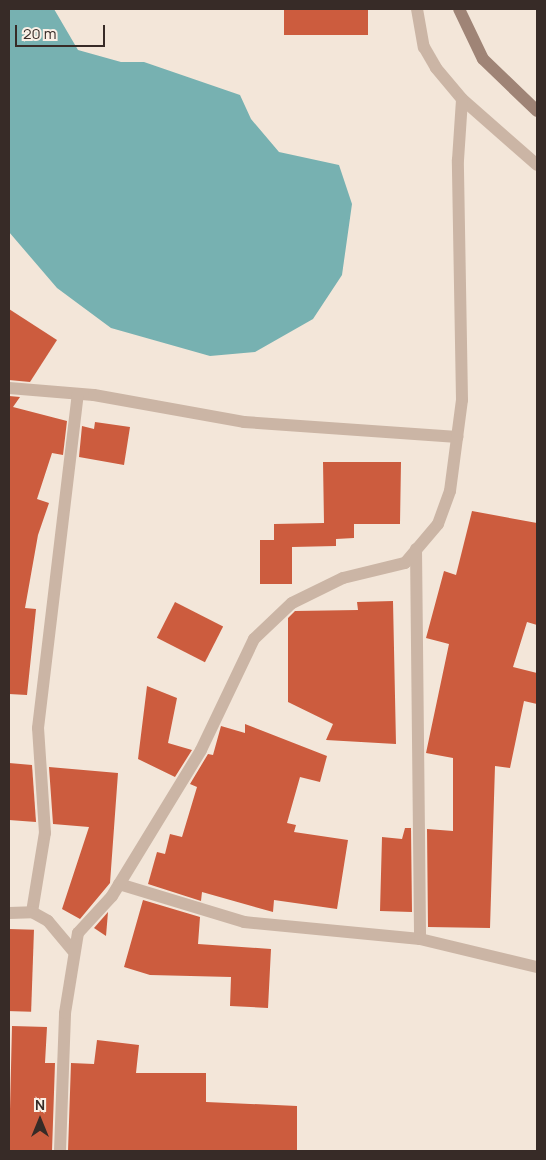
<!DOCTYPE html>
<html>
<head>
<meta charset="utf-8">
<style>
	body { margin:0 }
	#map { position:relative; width:546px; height:1160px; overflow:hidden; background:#f3e6d9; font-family:Manrope,sans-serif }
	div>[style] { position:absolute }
	.water>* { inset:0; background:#77b1b1 }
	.building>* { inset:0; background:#cc5c3e; transform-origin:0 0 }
	.minor>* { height:12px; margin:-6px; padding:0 6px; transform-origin:6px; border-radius:6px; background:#cbb5a5 }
	.secondary>* { height:12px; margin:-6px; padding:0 6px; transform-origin:6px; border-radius:6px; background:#9f8476 }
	span { translate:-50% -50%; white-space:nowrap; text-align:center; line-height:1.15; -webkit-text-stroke:4px #faf0e6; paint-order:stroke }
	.frame { position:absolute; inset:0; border:10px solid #372b27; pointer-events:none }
	.north { position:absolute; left:15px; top:1095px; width:50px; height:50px; -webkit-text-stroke:4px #faf0e6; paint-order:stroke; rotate:0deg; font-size:14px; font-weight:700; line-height:20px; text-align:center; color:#372b27 }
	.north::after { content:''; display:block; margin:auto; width:18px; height:22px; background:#372b27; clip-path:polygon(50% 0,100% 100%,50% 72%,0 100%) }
	.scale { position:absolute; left:15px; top:25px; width:90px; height:22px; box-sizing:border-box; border:2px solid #372b27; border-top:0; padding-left:6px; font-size:15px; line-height:18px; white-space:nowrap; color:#372b27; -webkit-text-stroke:4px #faf0e6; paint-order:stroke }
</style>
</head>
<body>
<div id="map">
	<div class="water">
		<div style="clip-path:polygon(9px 9px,54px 9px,78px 50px,121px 62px,144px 62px,240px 95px,251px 119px,279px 152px,339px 165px,352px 204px,342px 275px,313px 319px,255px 352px,210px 356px,111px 328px,57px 288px,9px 232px)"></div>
	</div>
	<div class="building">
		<div style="left:284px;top:9px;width:84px;height:26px"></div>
		<div style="clip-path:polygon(9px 309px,57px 340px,30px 382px,9px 380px)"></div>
		<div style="clip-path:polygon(9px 396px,20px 397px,13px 407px,67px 421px,63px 455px,52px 453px,37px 499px,49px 503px,38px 535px,25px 608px,36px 609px,27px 695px,9px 694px)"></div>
		<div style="clip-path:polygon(95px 422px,130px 427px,124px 465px,79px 457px,82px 426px,94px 429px)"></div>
		<div style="clip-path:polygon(323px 462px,401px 462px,400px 524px,354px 524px,354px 538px,336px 539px,336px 546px,292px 547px,292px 584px,260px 584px,260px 540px,274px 540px,274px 524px,324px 523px)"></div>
		<div style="clip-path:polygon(472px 511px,537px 523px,537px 625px,527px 622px,513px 667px,537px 673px,537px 704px,524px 701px,510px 768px,495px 766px,490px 928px,428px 927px,427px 829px,453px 831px,453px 758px,426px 753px,449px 644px,426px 638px,444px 571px,456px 575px)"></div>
		<div style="clip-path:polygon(393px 601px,396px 744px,326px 740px,333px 724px,288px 702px,288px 618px,295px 611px,358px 610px,357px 602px)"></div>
		<div style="left:175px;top:602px;width:54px;height:40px;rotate:27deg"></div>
		<div style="clip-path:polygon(147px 686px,177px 698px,168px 743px,192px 750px,175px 777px,138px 759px)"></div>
		<div style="clip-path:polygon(245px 724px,327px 756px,320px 782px,300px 777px,287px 823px,296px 825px,294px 832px,348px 840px,337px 909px,274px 900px,273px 912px,202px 892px,201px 901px,148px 884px,157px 852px,165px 854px,170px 834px,182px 837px,197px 787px,190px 784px,208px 754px,213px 755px,221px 726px,245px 733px)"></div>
		<div style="clip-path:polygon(9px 763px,32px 765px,36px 822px,9px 820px)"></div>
		<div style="clip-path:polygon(49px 767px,118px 773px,110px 883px,80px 919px,62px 909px,89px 827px,53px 824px)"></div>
		<div style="clip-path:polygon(405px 828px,411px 828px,412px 912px,380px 911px,382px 837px,402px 839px)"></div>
		<div style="clip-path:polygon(143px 900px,200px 917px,198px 944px,271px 949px,268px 1008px,230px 1006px,231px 977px,150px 975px,124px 967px)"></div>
		<div style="clip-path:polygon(108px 912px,106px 936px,94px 928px)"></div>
		<div style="left:9px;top:929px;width:25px;height:82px;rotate:2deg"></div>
		<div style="clip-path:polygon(12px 1026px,47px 1027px,45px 1063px,55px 1063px,52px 1151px,9px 1151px)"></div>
		<div style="clip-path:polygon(97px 1040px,139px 1045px,136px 1073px,206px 1073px,206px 1102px,297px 1106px,297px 1151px,68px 1151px,71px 1063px,94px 1064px)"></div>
	</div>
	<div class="minor">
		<div style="left:417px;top:9px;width:39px;rotate:80deg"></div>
		<div style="left:424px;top:47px;width:24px;rotate:60deg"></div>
		<div style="left:436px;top:68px;width:40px;rotate:50deg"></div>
		<div style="left:462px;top:99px;width:100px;rotate:41.3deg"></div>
		<div style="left:9px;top:388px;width:85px;rotate:4.7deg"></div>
		<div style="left:94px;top:395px;width:152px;rotate:10.2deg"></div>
		<div style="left:244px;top:422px;width:214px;rotate:4deg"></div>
		<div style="left:416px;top:549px;width:390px;rotate:89.4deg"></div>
		<div style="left:119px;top:884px;width:131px;rotate:16.9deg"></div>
		<div style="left:244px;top:922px;width:177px;rotate:5.5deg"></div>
		<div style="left:420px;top:939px;width:120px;rotate:13.5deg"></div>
		<div style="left:32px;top:912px;width:80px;rotate:-80.7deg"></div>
		<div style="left:45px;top:833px;width:105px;rotate:-93.8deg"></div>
		<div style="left:38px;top:728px;width:336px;rotate:-83.2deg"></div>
		<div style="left:9px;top:913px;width:23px;rotate:-2deg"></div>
		<div style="left:32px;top:912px;width:18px;rotate:29deg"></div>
		<div style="left:48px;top:921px;width:38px;rotate:50deg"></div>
		<div style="left:60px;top:1151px;width:138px;rotate:-87.9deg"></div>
		<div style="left:65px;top:1013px;width:81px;rotate:-80.8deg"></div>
		<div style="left:78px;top:933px;width:50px;rotate:-47.4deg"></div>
		<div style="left:112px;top:896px;width:171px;rotate:-58.6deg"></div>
		<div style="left:201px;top:750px;width:123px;rotate:-64.5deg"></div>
		<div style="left:254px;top:639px;width:52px;rotate:-43.5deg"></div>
		<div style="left:292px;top:603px;width:57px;rotate:-26.1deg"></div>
		<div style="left:343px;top:578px;width:64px;rotate:-13.6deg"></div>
		<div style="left:405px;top:563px;width:51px;rotate:-49.8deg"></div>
		<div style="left:438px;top:524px;width:35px;rotate:-70deg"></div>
		<div style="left:450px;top:491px;width:92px;rotate:-82.5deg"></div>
		<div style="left:462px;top:400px;width:240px;rotate:-91deg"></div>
		<div style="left:458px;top:160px;width:61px;rotate:-86.2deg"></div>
	</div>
	<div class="secondary">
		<div style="left:459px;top:9px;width:55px;rotate:64.4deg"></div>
		<div style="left:483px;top:59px;width:75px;rotate:43.9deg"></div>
	</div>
	<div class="frame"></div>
	<div class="north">N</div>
	<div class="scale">20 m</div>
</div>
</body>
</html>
